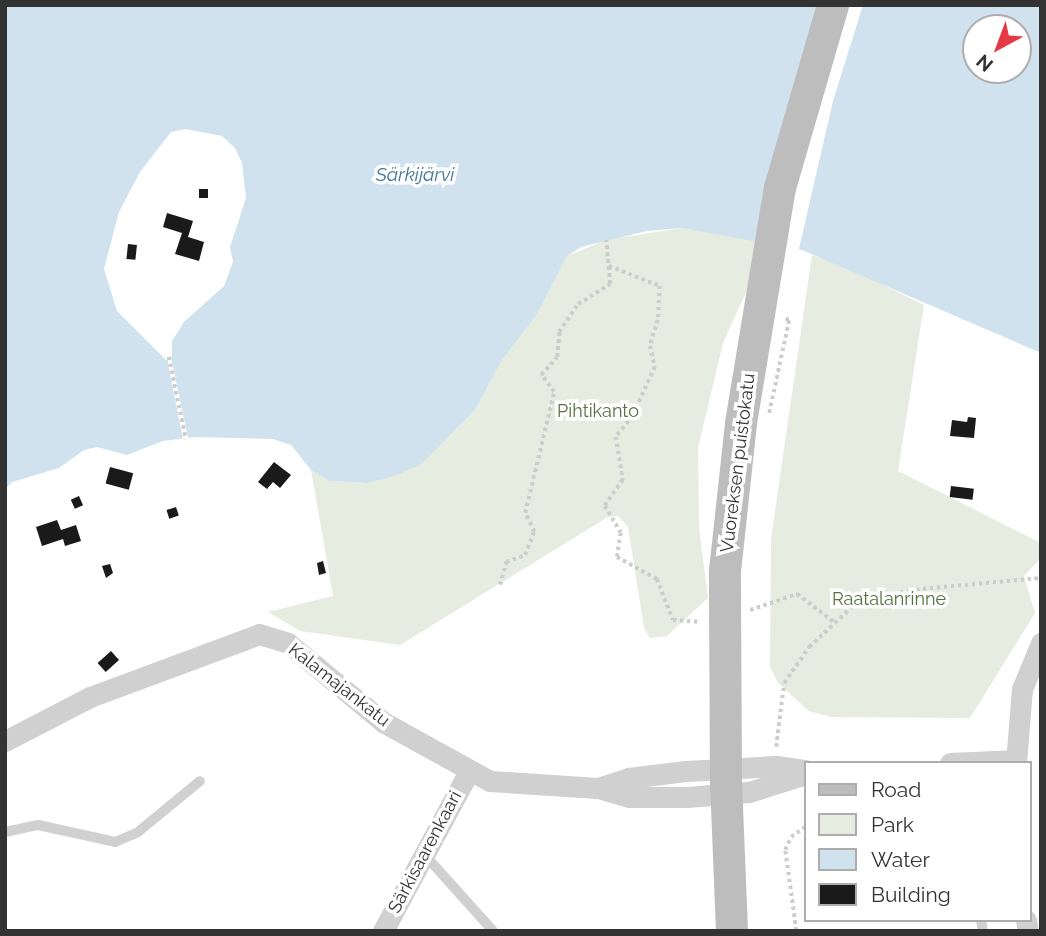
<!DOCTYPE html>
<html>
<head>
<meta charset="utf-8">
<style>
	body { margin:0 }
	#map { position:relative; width:1046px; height:936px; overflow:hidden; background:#fff; font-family:Raleway,sans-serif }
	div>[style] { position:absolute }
	.green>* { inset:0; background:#e6ecdf }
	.water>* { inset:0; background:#cfe2ee }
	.pier>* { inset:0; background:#fff }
	.building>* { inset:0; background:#1a1a1a; transform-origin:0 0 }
	.path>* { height:3.5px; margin-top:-1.75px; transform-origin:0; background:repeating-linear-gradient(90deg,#cdcdcd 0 3.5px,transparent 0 7px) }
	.lane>* { height:10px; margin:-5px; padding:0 5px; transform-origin:5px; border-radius:5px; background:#d0d0d0 }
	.street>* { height:21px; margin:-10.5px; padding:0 10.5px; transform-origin:10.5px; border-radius:10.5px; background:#d0d0d0 }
	.secondary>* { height:32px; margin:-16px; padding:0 16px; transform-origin:16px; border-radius:16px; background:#bdbdbd }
	.secondary-bridge>* { height:32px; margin:-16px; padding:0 16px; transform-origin:16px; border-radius:16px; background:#bdbdbd }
	span { translate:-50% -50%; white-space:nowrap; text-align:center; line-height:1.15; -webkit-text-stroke:7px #fff; paint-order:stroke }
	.park-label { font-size:18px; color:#56703f }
	.street-label { font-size:18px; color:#333 }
	.water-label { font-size:19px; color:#3f7597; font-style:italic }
	.frame { position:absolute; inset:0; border:7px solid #333; pointer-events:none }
	.legend { position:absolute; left:804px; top:761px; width:228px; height:161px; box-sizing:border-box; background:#fff; border:2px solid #adadad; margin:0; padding:9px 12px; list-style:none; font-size:21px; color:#333 }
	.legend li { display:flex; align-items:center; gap:14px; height:35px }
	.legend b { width:35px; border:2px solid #adadad }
	.north { position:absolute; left:962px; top:14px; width:70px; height:70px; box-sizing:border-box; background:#fff; border:2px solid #adadad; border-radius:50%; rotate:221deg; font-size:19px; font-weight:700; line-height:28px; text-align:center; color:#333 }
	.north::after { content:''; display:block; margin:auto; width:24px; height:32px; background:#e63946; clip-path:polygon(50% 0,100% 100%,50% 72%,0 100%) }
</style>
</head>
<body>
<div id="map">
	<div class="green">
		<div style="clip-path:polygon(682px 228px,757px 239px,747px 290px,723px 343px,698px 448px,699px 528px,708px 598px,667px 636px,650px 638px,644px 628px,628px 527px,618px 516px,608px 517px,400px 645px,300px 631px,268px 612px,333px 596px,311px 470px,329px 481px,367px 483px,420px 464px,475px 410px,502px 360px,536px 316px,567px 256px,606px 240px)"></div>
		<div style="clip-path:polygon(812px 255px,842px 265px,924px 305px,898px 471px,1041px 543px,1041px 558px,1024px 576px,1035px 613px,970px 718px,831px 717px,809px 711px,778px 683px,770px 667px,771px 539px)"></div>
	</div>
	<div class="water">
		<div style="clip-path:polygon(evenodd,5px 5px,1041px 5px,1041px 353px,802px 250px,682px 228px,647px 231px,581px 247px,567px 256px,536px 316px,502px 360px,475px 410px,420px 465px,394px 476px,367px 483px,329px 481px,311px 470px,291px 445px,273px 439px,196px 437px,163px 441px,127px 455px,97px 447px,84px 450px,59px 468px,12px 482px,5px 489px,5px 5px,976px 28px,1018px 28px,1018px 70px,976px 70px,976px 28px,5px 5px,185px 129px,222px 136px,235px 148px,242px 163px,246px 198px,230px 247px,233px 262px,224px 286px,184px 322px,172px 341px,172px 356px,166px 360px,117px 311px,104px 269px,119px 212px,140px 172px,171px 132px,185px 129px)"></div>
	</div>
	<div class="pier">
		<div style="clip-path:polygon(821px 5px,863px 5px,833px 101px,798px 253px,759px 243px)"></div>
		<div style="clip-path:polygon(171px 357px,188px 438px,183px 439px,167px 358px)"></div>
	</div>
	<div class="building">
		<div style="left:199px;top:189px;width:9px;height:9px"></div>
		<div style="clip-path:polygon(167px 213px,193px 221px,188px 237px,204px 242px,199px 261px,175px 254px,182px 233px,163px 227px)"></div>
		<div style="left:128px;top:244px;width:9px;height:15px;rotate:6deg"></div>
		<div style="clip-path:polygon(968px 417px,976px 418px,974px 438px,950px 436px,952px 420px,967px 422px)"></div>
		<div style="clip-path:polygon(274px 462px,291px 475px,280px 488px,273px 482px,267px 489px,258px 482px)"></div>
		<div style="left:110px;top:467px;width:24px;height:17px;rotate:15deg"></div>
		<div style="left:951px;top:486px;width:23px;height:11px;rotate:7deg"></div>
		<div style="left:79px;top:496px;width:10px;height:9px;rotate:66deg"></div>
		<div style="left:176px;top:507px;width:9px;height:10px;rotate:72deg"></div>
		<div style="clip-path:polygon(57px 520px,61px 530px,76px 525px,81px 541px,65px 546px,63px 539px,42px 546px,36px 527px)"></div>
		<div style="clip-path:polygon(323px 561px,326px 573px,319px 575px,317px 563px)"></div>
		<div style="clip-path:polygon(110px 564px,113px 573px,106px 578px,102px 566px)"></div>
		<div style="left:111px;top:651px;width:12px;height:18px;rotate:48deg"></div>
	</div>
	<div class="path">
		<div style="left:609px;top:266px;width:55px;rotate:21.4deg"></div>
		<div style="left:660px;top:286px;width:34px;rotate:93deg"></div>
		<div style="left:658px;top:320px;width:27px;rotate:107deg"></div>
		<div style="left:650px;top:346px;width:22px;rotate:77deg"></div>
		<div style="left:655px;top:367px;width:54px;rotate:114.2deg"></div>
		<div style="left:633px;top:416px;width:27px;rotate:129deg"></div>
		<div style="left:616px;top:437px;width:44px;rotate:80.8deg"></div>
		<div style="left:623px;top:480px;width:32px;rotate:125deg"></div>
		<div style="left:605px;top:506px;width:31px;rotate:59deg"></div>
		<div style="left:621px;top:533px;width:24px;rotate:99deg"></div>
		<div style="left:617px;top:557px;width:46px;rotate:28.8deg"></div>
		<div style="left:657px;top:579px;width:44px;rotate:68.7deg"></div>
		<div style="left:673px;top:620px;width:27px;rotate:4deg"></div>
		<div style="left:169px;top:357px;width:84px;rotate:78.3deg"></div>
		<div style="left:769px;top:413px;width:95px;rotate:-77.9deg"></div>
		<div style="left:789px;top:320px;width:5px;rotate:-169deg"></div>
		<div style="left:500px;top:585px;width:24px;rotate:-75deg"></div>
		<div style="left:506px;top:562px;width:20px;rotate:-20deg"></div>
		<div style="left:525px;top:555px;width:25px;rotate:-69deg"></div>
		<div style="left:534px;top:532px;width:21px;rotate:-115deg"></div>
		<div style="left:525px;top:513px;width:124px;rotate:-76.5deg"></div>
		<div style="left:554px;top:392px;width:21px;rotate:-127deg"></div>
		<div style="left:541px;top:375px;width:24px;rotate:-48deg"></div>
		<div style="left:557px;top:357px;width:25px;rotate:-85deg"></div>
		<div style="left:559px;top:332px;width:34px;rotate:-56deg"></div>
		<div style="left:578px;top:304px;width:38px;rotate:-32deg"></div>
		<div style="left:610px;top:284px;width:44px;rotate:-95.2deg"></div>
		<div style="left:750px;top:610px;width:50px;rotate:-18.8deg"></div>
		<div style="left:797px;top:594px;width:46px;rotate:37.1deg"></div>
		<div style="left:776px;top:747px;width:64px;rotate:-82.9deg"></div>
		<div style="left:784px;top:683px;width:44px;rotate:-55.2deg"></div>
		<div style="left:809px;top:647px;width:60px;rotate:-43deg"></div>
		<div style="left:853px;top:606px;width:58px;rotate:-15.9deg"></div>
		<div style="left:909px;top:590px;width:133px;rotate:-5.2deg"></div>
		<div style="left:796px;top:931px;width:82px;rotate:-97.7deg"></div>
		<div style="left:785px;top:850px;width:14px;rotate:-65deg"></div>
		<div style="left:791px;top:837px;width:19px;rotate:-36deg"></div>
	</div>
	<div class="lane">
		<div style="left:5px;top:832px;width:34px;rotate:-12deg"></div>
		<div style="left:38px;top:825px;width:79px;rotate:12.4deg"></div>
		<div style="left:115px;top:842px;width:25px;rotate:-23deg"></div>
		<div style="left:138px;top:832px;width:80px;rotate:-39.4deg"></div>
		<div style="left:424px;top:854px;width:103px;rotate:48.1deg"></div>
		<div style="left:981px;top:920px;width:11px;rotate:80deg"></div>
	</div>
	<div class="street">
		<div style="left:5px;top:741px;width:96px;rotate:-27.4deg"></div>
		<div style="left:90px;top:697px;width:180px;rotate:-20.4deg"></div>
		<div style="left:259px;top:634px;width:30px;rotate:17deg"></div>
		<div style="left:288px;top:643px;width:124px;rotate:39.7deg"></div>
		<div style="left:383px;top:722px;width:122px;rotate:28.9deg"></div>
		<div style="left:490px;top:781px;width:108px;rotate:3.7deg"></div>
		<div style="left:598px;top:788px;width:32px;rotate:16deg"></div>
		<div style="left:629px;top:797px;width:58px"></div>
		<div style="left:687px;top:797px;width:62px;rotate:-4.6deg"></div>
		<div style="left:749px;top:792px;width:60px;rotate:-17.5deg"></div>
		<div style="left:950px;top:763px;width:66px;rotate:-2.6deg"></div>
		<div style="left:1016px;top:763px;width:74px;rotate:-85.4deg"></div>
		<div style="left:1022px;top:689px;width:50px;rotate:-67.6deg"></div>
		<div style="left:598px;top:788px;width:32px;rotate:-18deg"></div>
		<div style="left:628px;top:778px;width:58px;rotate:-6.9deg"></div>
		<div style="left:686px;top:771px;width:90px;rotate:-3.2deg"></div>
		<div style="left:776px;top:766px;width:30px;rotate:8deg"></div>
		<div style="left:1026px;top:920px;width:11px;rotate:80deg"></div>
		<div style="left:383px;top:931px;width:179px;rotate:-61.7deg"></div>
	</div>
	<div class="secondary">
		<div style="left:732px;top:931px;width:148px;rotate:-92.3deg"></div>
		<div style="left:726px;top:783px;width:212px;rotate:-90.3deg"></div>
		<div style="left:725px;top:571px;width:149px;rotate:-83.8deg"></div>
	</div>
	<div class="secondary-bridge">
		<div style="left:741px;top:423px;width:238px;rotate:-80.6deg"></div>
		<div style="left:780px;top:188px;width:191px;rotate:-73.8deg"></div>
	</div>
	<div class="park-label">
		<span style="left:598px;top:411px">Pihtikanto</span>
		<span style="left:889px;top:599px">Raatalanrinne</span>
	</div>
	<div class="street-label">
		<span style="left:738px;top:463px;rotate:-83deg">Vuoreksen puistokatu</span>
		<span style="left:339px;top:685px;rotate:38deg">Kalamajankatu</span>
		<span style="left:425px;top:852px;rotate:-62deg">Särkisaarenkaari</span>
	</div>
	<div class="water-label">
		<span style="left:415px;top:175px">Särkijärvi</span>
	</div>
	<div class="frame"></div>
	<ul class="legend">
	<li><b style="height:9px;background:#bdbdbd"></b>Road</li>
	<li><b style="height:19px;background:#e6ecdf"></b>Park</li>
	<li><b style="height:19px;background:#cfe2ee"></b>Water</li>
	<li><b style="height:19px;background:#1a1a1a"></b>Building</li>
	</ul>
	<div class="north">N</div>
</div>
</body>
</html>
